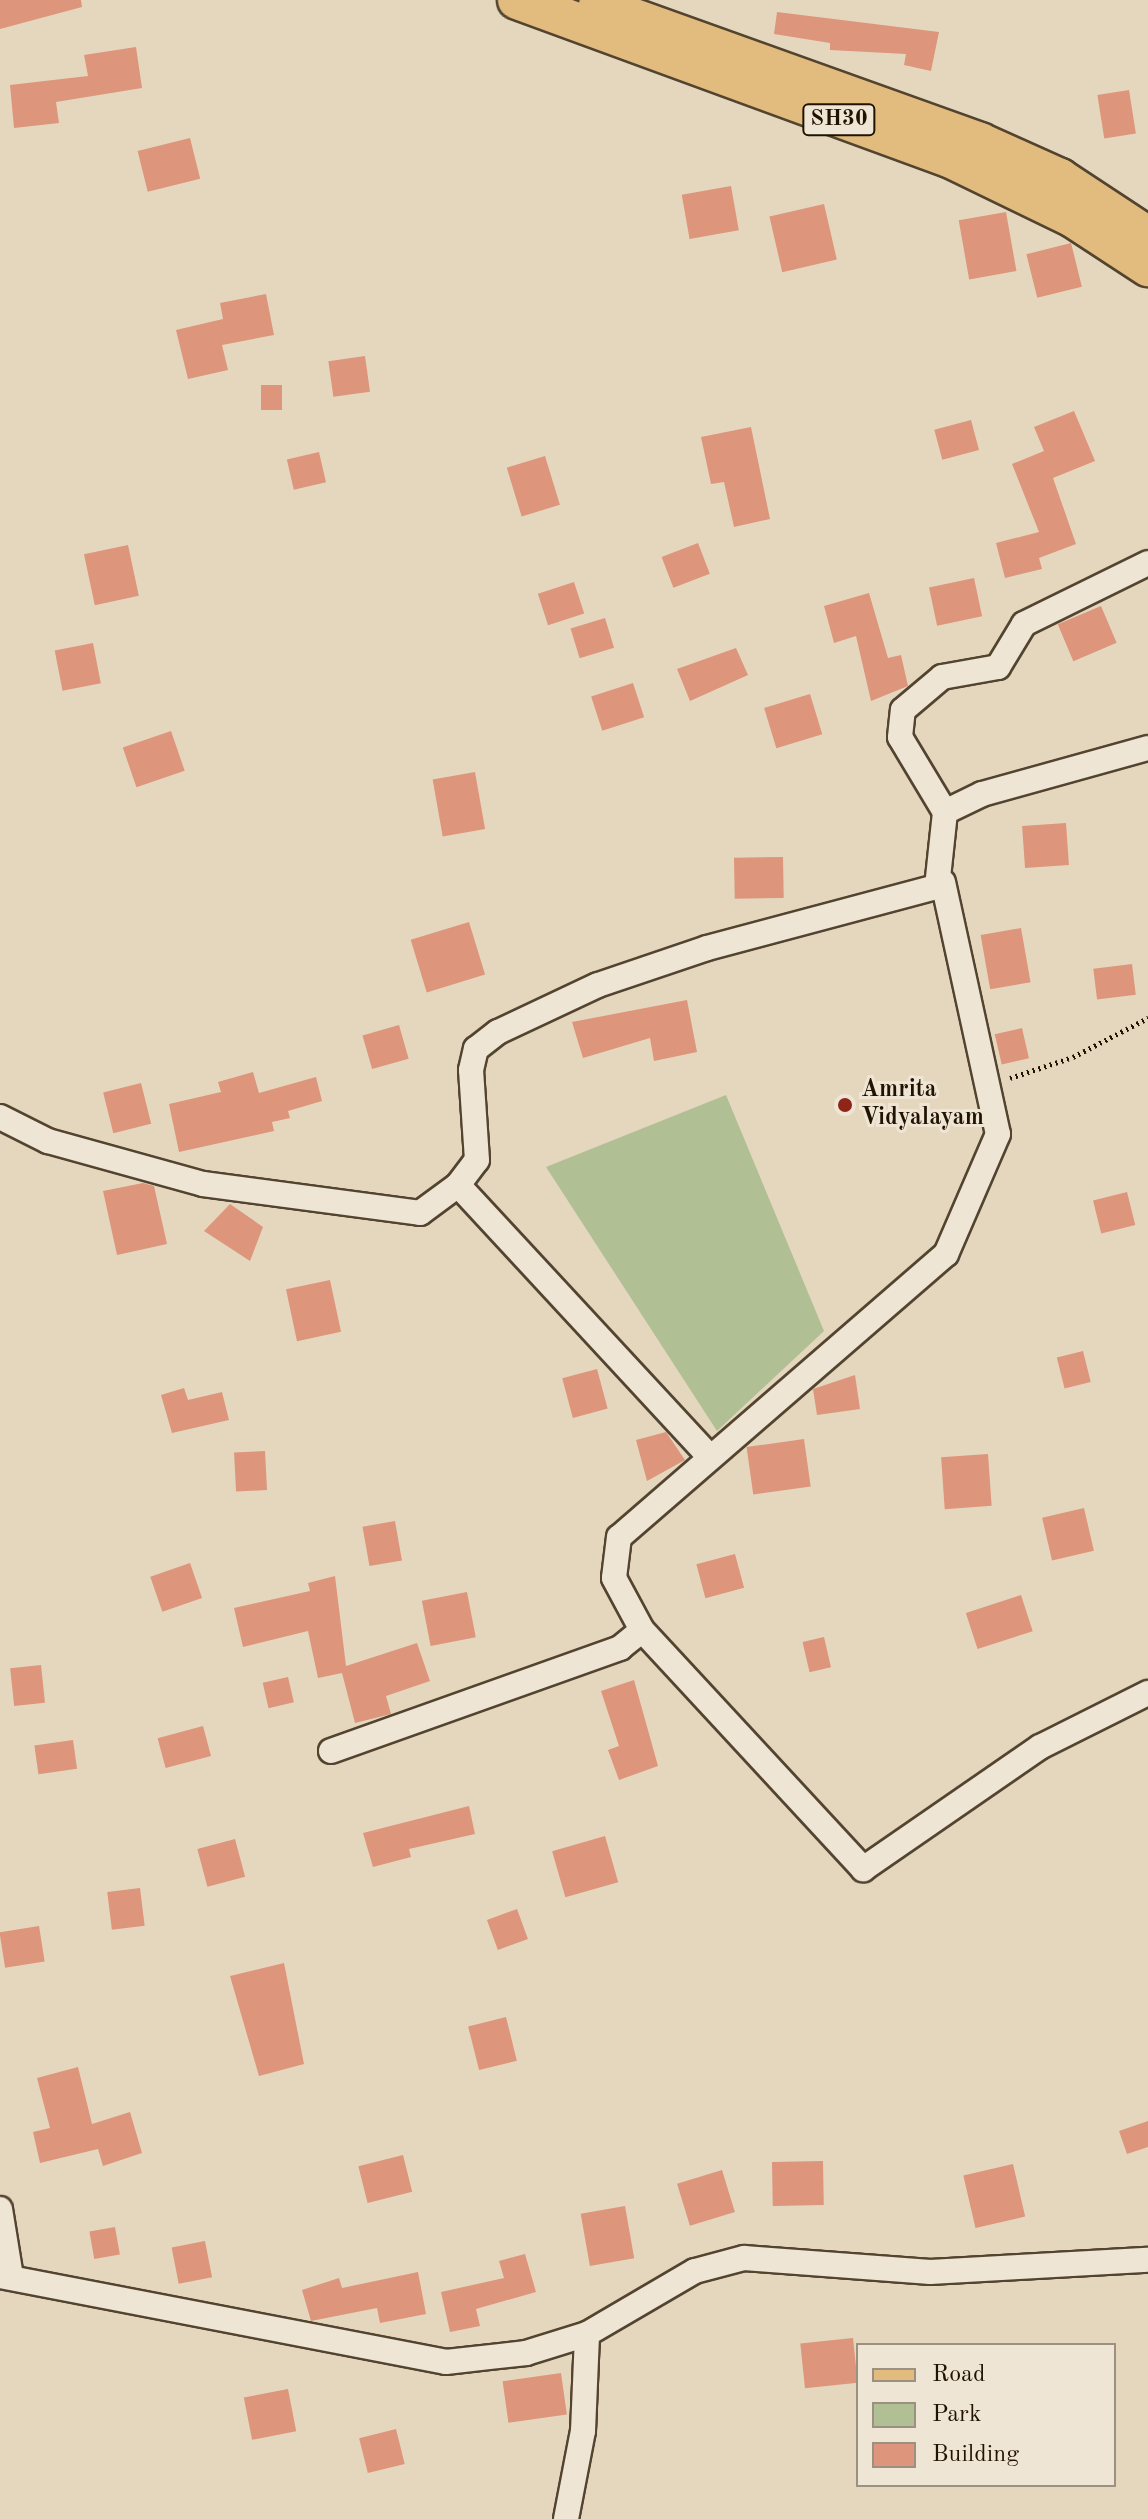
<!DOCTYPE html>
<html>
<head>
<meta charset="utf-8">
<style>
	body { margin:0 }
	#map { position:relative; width:1148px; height:2519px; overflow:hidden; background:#e5d7be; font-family:"Old Standard TT",serif }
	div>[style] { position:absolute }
	.green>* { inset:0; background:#b1bf94 }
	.building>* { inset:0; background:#dd957c; transform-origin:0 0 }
	.path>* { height:5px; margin-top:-2.5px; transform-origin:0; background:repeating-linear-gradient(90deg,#221300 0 2px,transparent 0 6px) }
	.roads { filter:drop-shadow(2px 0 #534430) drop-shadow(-2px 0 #534430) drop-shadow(0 2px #534430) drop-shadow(0 -2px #534430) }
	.street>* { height:24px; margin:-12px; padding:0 12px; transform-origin:12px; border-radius:12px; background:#eee5d5 }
	.primary>* { height:38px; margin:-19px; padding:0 19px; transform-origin:19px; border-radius:19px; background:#e2bc7f }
	.dots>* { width:22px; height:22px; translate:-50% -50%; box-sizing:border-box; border:4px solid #eee5d5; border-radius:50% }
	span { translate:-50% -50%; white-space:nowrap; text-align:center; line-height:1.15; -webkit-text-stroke:6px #eee5d5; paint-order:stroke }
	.shield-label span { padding:2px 6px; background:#eee5d5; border:2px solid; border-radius:6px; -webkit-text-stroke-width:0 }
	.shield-label { font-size:22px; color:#221300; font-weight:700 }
	.poi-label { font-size:24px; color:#221300; font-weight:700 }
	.left { translate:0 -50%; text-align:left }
	.legend { position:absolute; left:856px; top:2343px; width:260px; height:144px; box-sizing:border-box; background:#eee5d5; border:2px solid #9c9180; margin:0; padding:10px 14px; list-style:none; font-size:24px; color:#221300 }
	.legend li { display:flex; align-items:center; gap:16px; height:40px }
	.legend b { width:40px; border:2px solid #9c9180 }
</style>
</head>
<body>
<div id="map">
	<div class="green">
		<div style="clip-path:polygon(726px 1095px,824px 1331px,717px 1431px,546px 1167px)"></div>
	</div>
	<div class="building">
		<div style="clip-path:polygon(0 0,81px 0,82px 7px,0 29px)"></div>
		<div style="clip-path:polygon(777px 12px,939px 32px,931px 71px,904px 65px,906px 54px,830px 50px,830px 43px,774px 34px)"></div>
		<div style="clip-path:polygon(136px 47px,142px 88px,56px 102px,59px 123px,14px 128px,10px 85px,88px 76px,84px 55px)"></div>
		<div style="left:1129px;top:90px;width:44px;height:32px;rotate:81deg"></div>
		<div style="left:190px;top:138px;width:42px;height:54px;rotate:76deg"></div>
		<div style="left:731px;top:186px;width:45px;height:50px;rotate:80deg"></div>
		<div style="left:824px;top:204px;width:57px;height:56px;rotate:77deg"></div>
		<div style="left:1006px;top:212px;width:60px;height:48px;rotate:80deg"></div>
		<div style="left:1071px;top:243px;width:45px;height:46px;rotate:76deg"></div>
		<div style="clip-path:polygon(266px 294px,274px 335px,222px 345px,228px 370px,188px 379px,176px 330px,223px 319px,220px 303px)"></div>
		<div style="left:365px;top:356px;width:36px;height:37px;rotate:82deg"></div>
		<div style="left:261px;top:385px;width:21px;height:25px"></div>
		<div style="clip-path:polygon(1074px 411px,1095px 461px,1053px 478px,1076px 544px,1039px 558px,1042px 569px,1005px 578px,996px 543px,1039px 532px,1012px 464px,1044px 451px,1034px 427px)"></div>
		<div style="left:971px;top:420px;width:31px;height:38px;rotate:75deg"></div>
		<div style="clip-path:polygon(751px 427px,770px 519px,734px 527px,724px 482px,711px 484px,701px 437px)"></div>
		<div style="left:319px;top:452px;width:31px;height:33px;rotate:77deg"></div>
		<div style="left:545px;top:456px;width:51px;height:40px;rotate:73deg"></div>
		<div style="left:698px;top:543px;width:33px;height:39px;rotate:69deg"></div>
		<div style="left:128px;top:545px;width:52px;height:45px;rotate:78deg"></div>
		<div style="left:974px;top:578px;width:39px;height:46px;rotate:78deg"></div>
		<div style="left:574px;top:582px;width:33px;height:38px;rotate:72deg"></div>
		<div style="clip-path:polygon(869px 593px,888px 658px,901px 655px,908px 686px,871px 701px,856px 636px,834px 643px,824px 606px)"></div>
		<div style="left:1101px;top:606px;width:40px;height:47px;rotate:67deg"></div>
		<div style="left:605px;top:618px;width:31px;height:36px;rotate:73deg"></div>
		<div style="left:93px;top:643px;width:41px;height:39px;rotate:79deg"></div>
		<div style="clip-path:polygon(736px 648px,748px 675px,690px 701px,677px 669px)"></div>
		<div style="left:633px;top:683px;width:36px;height:44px;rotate:72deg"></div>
		<div style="left:810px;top:694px;width:42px;height:48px;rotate:73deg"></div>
		<div style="left:171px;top:731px;width:42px;height:51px;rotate:71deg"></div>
		<div style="left:475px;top:772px;width:58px;height:43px;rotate:80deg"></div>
		<div style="left:1066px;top:823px;width:42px;height:44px;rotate:86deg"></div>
		<div style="left:783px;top:857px;width:41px;height:49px;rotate:89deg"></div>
		<div style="left:469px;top:922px;width:55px;height:61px;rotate:73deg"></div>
		<div style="left:1021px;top:928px;width:55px;height:41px;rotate:80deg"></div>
		<div style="left:1132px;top:964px;width:31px;height:39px;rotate:83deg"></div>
		<div style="clip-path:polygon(687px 1000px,697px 1052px,654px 1061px,650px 1038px,583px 1058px,572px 1022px)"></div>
		<div style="left:399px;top:1025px;width:35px;height:38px;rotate:74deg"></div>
		<div style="left:1022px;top:1028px;width:31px;height:28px;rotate:77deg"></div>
		<div style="clip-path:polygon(253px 1072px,259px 1093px,316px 1077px,322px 1101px,288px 1111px,290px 1118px,272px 1122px,274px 1131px,179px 1152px,169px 1104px,221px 1092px,218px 1082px)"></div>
		<div style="left:141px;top:1083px;width:42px;height:39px;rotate:76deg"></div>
		<div style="clip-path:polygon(143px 1183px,154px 1186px,167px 1244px,117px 1255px,103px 1191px)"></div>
		<div style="left:1127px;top:1192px;width:34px;height:35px;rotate:76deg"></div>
		<div style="clip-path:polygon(230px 1204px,263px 1227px,250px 1261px,204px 1231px)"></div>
		<div style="left:330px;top:1280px;width:53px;height:45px;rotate:78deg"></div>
		<div style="left:1083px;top:1351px;width:32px;height:27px;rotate:76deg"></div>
		<div style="left:597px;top:1369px;width:41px;height:36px;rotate:75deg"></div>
		<div style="clip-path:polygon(855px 1375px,860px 1409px,817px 1415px,813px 1389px)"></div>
		<div style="clip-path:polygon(184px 1388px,188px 1400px,222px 1392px,229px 1420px,172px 1433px,161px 1395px)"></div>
		<div style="clip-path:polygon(666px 1432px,685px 1460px,647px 1481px,636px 1440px)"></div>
		<div style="left:804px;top:1439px;width:48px;height:58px;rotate:82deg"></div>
		<div style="left:265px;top:1451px;width:39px;height:31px;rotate:87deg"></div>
		<div style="left:988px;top:1454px;width:52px;height:47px;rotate:86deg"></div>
		<div style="left:1084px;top:1508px;width:44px;height:43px;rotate:77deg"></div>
		<div style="left:395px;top:1521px;width:40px;height:33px;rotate:80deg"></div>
		<div style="left:735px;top:1554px;width:35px;height:40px;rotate:75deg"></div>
		<div style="left:190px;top:1563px;width:37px;height:42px;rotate:71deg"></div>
		<div style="clip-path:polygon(335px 1576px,346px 1666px,417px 1643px,430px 1681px,386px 1696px,391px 1714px,355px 1723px,342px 1673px,318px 1678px,308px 1631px,243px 1647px,234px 1608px,310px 1591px,308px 1583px)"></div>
		<div style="left:467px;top:1592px;width:46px;height:46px;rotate:79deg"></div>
		<div style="left:1021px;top:1595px;width:38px;height:58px;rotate:72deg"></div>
		<div style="left:824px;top:1637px;width:31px;height:22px;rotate:77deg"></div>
		<div style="left:41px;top:1665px;width:38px;height:31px;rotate:84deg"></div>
		<div style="left:288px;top:1677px;width:26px;height:26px;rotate:77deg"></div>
		<div style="clip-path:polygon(634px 1680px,658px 1766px,619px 1780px,608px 1750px,619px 1746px,601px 1691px)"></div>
		<div style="left:203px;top:1726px;width:31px;height:47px;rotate:75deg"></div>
		<div style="left:73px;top:1740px;width:29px;height:39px;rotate:82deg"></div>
		<div style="clip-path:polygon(469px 1806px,475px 1834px,409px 1849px,411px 1857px,373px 1867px,363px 1833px)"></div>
		<div style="left:605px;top:1836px;width:48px;height:55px;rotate:74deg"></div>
		<div style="left:235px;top:1839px;width:39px;height:39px;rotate:75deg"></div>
		<div style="left:140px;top:1888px;width:38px;height:33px;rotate:83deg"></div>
		<div style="left:517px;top:1909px;width:32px;height:32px;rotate:70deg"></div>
		<div style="left:39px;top:1926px;width:36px;height:40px;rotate:81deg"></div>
		<div style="clip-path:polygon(284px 1963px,304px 2064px,259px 2076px,230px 1976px)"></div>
		<div style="left:506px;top:2017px;width:45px;height:39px;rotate:76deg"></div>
		<div style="clip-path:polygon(78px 2067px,92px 2124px,130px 2112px,142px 2153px,103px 2166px,98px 2149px,40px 2163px,33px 2132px,50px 2128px,37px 2078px)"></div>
		<div style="clip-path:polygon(1148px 2121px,1148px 2147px,1127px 2154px,1119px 2131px)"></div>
		<div style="left:403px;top:2155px;width:38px;height:46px;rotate:76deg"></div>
		<div style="left:823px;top:2161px;width:44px;height:51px;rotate:89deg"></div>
		<div style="left:1013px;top:2164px;width:54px;height:51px;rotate:77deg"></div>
		<div style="left:722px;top:2170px;width:44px;height:47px;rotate:73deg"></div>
		<div style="left:625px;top:2206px;width:53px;height:45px;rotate:80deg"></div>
		<div style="left:115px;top:2227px;width:28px;height:26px;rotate:80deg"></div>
		<div style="left:205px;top:2241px;width:37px;height:34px;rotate:79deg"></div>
		<div style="clip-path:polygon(525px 2254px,536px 2292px,476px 2309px,480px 2326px,450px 2332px,441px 2292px,504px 2278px,499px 2261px)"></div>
		<div style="clip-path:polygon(418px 2272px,426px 2314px,380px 2323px,377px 2308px,311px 2321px,302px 2290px,339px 2278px,342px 2288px)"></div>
		<div style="left:853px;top:2338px;width:45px;height:53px;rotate:84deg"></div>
		<div style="left:561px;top:2373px;width:42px;height:59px;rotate:82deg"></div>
		<div style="left:288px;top:2389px;width:43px;height:45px;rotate:79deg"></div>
		<div style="left:396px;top:2429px;width:36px;height:38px;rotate:76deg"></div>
	</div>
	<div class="path">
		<div style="left:1010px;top:1078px;width:66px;rotate:-18.4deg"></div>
		<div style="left:1073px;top:1057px;width:85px;rotate:-27.5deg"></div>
	</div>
	<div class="roads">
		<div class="street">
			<div style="left:945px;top:812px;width:87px;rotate:-121deg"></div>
			<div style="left:900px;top:737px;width:27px;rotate:-84deg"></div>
			<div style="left:903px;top:710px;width:51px;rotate:-40.2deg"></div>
			<div style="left:942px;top:677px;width:57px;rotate:-10.1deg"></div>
			<div style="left:998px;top:667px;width:50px;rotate:-58.8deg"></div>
			<div style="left:1024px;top:624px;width:138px;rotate:-26.2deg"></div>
			<div style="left:943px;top:882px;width:258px;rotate:77.7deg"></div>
			<div style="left:998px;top:1134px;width:131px;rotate:113.4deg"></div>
			<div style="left:946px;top:1254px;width:432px;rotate:139.1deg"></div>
			<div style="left:619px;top:1537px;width:41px;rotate:97deg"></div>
			<div style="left:614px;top:1578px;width:59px;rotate:61.7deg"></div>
			<div style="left:642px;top:1630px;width:326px;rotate:47.2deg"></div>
			<div style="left:863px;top:1869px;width:215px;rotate:-34.6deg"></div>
			<div style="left:1040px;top:1747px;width:121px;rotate:-26.6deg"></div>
			<div style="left:0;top:1117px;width:54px;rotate:26.6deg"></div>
			<div style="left:48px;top:1141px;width:161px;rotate:15.5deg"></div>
			<div style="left:203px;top:1184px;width:219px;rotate:7.6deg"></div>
			<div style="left:420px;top:1213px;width:47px;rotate:-36.4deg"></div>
			<div style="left:458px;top:1185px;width:31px;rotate:-53deg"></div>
			<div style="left:477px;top:1160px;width:90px;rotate:-93.8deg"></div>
			<div style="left:471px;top:1070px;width:22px;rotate:-77deg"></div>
			<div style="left:476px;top:1049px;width:28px;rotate:-38deg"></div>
			<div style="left:498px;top:1032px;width:110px;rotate:-25.2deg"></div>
			<div style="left:598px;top:985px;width:115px;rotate:-18.7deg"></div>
			<div style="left:707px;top:948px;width:238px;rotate:-14.9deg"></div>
			<div style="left:937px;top:887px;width:75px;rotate:-83.9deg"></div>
			<div style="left:945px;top:812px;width:41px;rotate:-25.9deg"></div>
			<div style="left:982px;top:794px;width:172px;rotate:-15.5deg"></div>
			<div style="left:458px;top:1185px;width:371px;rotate:47.2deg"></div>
			<div style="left:331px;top:1751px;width:307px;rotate:-19.6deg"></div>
			<div style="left:620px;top:1648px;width:28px;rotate:-39deg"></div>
			<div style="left:0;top:2209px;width:69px;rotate:80.8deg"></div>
			<div style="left:0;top:2276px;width:454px;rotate:10.9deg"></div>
			<div style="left:446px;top:2362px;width:81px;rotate:-6.4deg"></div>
			<div style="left:526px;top:2353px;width:64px;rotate:-17.3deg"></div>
			<div style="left:587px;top:2334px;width:125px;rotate:-30.3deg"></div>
			<div style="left:695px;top:2271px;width:51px;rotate:-14.9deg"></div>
			<div style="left:744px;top:2258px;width:187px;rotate:4.3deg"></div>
			<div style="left:930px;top:2272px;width:218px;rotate:-3.2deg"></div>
			<div style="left:566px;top:2519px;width:90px;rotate:-79.1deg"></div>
			<div style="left:583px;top:2431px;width:97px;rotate:-87.6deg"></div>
		</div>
		<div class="primary">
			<div style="left:517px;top:0;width:460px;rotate:20.1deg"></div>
			<div style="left:949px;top:158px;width:138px;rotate:25.8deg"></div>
			<div style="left:1073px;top:218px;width:90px;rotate:33.2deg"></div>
			<div style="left:598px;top:5px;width:406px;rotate:19.7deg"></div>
			<div style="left:980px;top:142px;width:88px;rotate:24.2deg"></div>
			<div style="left:1060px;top:178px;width:105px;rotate:33.4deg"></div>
		</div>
	</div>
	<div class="dots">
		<div style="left:845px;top:1105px;background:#8f2418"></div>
	</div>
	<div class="shield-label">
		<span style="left:839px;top:120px">SH30</span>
	</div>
	<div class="poi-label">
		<span class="left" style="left:861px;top:1105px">Amrita<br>Vidyalayam</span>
	</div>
	<ul class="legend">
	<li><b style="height:10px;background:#e2bc7f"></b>Road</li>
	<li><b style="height:22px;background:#b1bf94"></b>Park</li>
	<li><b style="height:22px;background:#dd957c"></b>Building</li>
	</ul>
</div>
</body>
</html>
